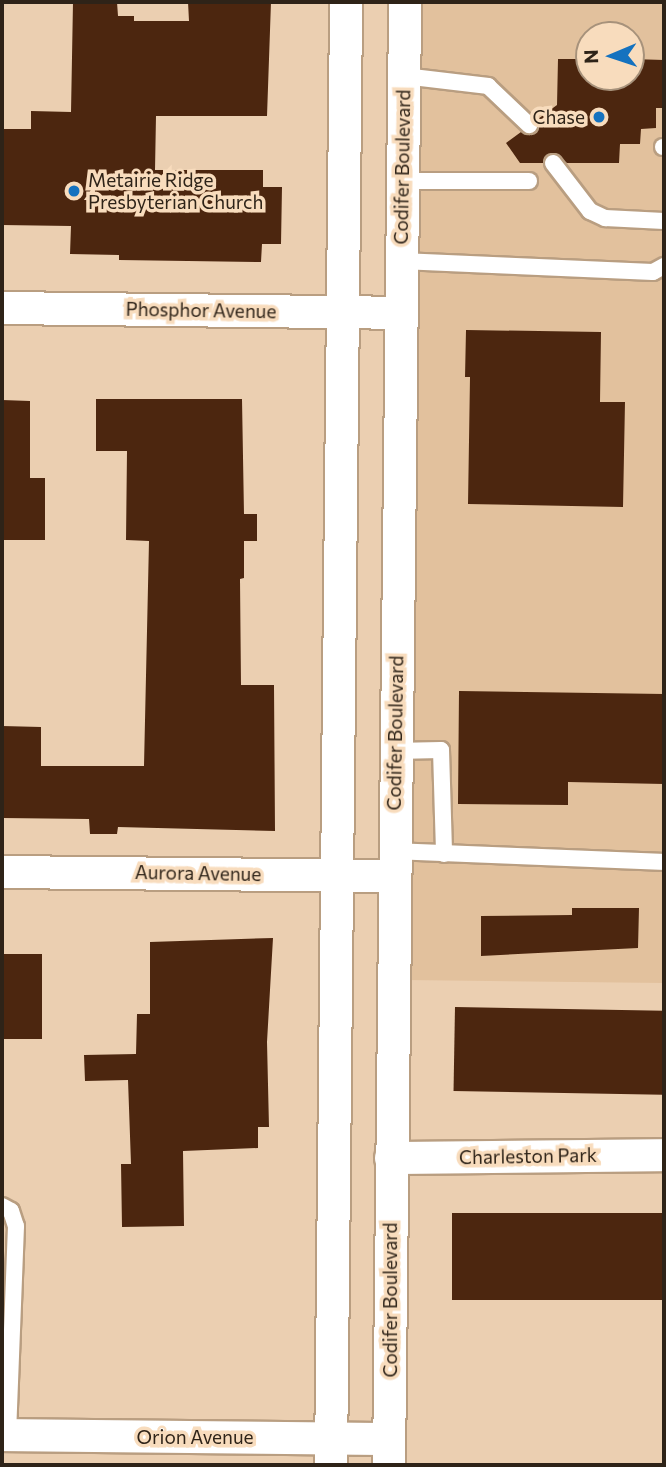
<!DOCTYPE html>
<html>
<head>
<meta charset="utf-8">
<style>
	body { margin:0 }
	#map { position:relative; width:666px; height:1467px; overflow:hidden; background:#ebcfb1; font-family:Commissioner,sans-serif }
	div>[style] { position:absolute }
	.built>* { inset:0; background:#e2c19d }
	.building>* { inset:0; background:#4c260f; transform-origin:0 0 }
	.roads { filter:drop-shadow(2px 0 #b99e81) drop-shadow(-2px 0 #b99e81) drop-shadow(0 2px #b99e81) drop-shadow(0 -2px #b99e81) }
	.lane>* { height:16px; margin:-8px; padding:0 8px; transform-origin:8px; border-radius:8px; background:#fff }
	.street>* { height:32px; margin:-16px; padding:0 16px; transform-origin:16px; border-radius:16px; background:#fff }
	.dots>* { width:19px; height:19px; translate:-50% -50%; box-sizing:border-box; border:4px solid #f8dcbd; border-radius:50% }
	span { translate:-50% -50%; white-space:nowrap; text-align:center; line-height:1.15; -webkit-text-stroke:7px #f8dcbd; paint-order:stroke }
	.poi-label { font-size:19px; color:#2e2318 }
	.right { translate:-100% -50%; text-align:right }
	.left { translate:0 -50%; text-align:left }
	.street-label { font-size:19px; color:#2e2318 }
	.frame { position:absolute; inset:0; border:4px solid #2e2318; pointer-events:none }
	.north { position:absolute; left:575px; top:21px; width:70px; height:70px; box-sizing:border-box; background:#f8dcbd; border:2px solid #a7927b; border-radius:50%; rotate:268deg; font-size:19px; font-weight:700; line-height:28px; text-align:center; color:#2e2318 }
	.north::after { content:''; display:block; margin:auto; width:24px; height:32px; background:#1572bf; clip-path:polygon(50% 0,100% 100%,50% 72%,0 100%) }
</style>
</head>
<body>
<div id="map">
	<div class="built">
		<div style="clip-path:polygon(evenodd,419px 2px,664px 2px,664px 983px,407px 980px,419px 2px,589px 35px,631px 35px,631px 77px,589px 77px,589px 35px)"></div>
	</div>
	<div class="building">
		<div style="clip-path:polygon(73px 2px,117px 2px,118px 16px,134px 16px,134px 21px,189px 21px,188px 2px,271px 2px,267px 116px,156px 116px,155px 170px,263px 170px,263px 187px,282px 187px,281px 244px,262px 244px,261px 262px,119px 260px,119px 255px,70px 254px,71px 226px,2px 225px,2px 129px,31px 129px,31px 111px,71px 112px)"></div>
		<div style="clip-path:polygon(558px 59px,589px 59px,589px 77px,631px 77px,631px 59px,664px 60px,664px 108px,656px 108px,656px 128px,641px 129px,640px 144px,620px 144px,619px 163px,567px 163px,552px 153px,543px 163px,520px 163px,506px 143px,521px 132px,536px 133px,538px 119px,557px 105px)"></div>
		<div style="clip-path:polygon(466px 330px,601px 332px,600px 402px,625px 402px,623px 507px,468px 504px,470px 377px,465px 377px)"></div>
		<div style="clip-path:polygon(96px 399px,242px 399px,244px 514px,257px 514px,257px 541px,244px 541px,244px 578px,240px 579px,241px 685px,274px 685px,275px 831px,118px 827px,117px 834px,90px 834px,89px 819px,2px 818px,2px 726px,41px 727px,41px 766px,144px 766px,149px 541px,126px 540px,127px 451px,96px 451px)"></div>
		<div style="clip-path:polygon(2px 400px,30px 401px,30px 478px,45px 478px,45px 540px,2px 540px)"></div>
		<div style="clip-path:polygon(459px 691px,664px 694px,664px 784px,568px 782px,568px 805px,458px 804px)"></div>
		<div style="clip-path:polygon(572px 908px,639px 908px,638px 948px,481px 956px,481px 916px,572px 915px)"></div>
		<div style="clip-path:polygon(273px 938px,267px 1042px,269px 1127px,258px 1127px,258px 1148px,183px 1151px,184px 1226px,122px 1227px,121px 1164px,131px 1164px,128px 1080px,85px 1081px,84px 1055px,136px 1054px,137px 1014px,150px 1014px,150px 942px)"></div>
		<div style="left:2px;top:954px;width:40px;height:85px"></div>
		<div style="left:455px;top:1007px;width:209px;height:84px;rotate:1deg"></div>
		<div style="left:452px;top:1213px;width:212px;height:87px"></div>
	</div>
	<div class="roads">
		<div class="lane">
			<div style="left:404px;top:76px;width:85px;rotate:6.8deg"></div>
			<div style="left:488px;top:86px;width:57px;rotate:43.6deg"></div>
			<div style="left:663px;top:147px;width:1px"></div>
			<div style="left:553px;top:163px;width:61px;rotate:52.4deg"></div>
			<div style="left:590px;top:211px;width:17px;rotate:25deg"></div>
			<div style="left:605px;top:218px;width:59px;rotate:2.9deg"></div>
			<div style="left:402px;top:181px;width:127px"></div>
			<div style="left:401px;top:261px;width:252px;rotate:2.5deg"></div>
			<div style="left:653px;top:272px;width:13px;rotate:-29deg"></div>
			<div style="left:395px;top:751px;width:46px;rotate:-1.2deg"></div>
			<div style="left:441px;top:750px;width:104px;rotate:88.3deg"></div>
			<div style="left:394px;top:851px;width:270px;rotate:2.3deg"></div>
			<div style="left:2px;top:1206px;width:10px;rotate:29deg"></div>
			<div style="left:11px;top:1211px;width:16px;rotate:72deg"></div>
			<div style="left:16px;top:1226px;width:209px;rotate:92.2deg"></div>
		</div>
		<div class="street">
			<div style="left:2px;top:308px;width:398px;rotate:0.7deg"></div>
			<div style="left:2px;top:872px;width:392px;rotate:0.6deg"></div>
			<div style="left:391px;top:1158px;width:273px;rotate:-0.6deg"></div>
			<div style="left:2px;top:1435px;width:387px;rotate:0.6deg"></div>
			<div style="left:331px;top:1465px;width:1463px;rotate:-89.41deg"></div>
			<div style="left:389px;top:1465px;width:1463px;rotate:-89.37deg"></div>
		</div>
	</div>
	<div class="dots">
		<div style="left:599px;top:117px;background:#1572bf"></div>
		<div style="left:74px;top:191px;background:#1572bf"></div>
	</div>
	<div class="poi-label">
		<span class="right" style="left:585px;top:117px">Chase</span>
		<span class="left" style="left:88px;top:191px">Metairie Ridge<br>Presbyterian Church</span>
	</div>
	<div class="street-label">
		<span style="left:402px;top:167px;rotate:-89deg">Codifer Boulevard</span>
		<span style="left:201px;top:310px;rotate:1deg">Phosphor Avenue</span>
		<span style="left:395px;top:733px;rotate:-89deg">Codifer Boulevard</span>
		<span style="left:198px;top:873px;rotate:1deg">Aurora Avenue</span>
		<span style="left:528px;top:1156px;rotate:-1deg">Charleston Park</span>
		<span style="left:390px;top:1300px;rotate:-90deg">Codifer Boulevard</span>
		<span style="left:195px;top:1437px">Orion Avenue</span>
	</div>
	<div class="frame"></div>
	<div class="north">N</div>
</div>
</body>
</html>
